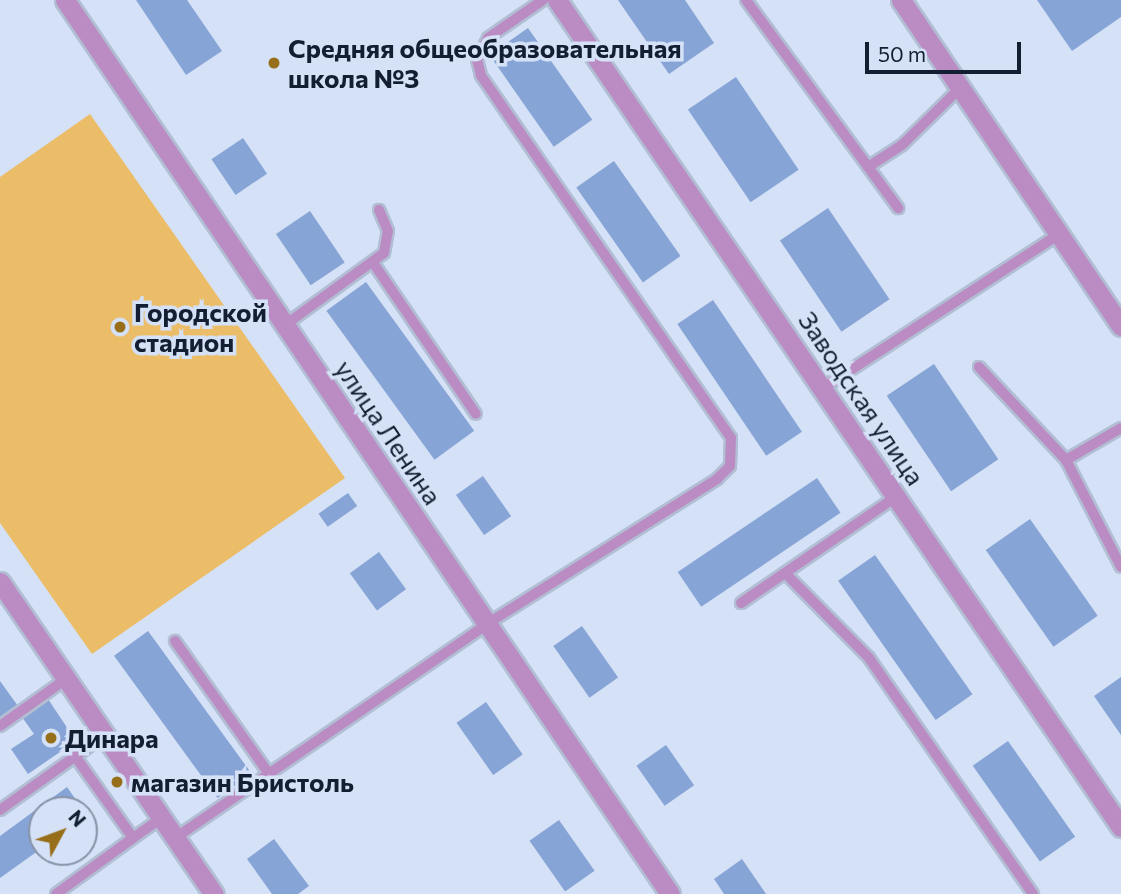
<!DOCTYPE html>
<html>
<head>
<meta charset="utf-8">
<style>
	body { margin:0 }
	#map { position:relative; width:1121px; height:894px; overflow:hidden; background:#d4e1f6; font-family:Commissioner,sans-serif }
	div>[style] { position:absolute }
	.green>* { inset:0; background:#ecbd69 }
	.building>* { inset:0; background:#87a4d6; transform-origin:0 0 }
	.roads { filter:drop-shadow(2px 0 #b1bed3) drop-shadow(-2px 0 #b1bed3) drop-shadow(0 2px #b1bed3) drop-shadow(0 -2px #b1bed3) }
	.service>* { height:10px; margin:-5px; padding:0 5px; transform-origin:5px; border-radius:5px; background:#bb8cc4 }
	.minor>* { height:19px; margin:-9.5px; padding:0 9.5px; transform-origin:9.5px; border-radius:9.5px; background:#bb8cc4 }
	.dots>* { width:19px; height:19px; translate:-50% -50%; box-sizing:border-box; border:4px solid #d4e1f6; border-radius:50% }
	span { translate:-50% -50%; white-space:nowrap; text-align:center; line-height:1.15; -webkit-text-stroke:7px #d4e1f6; paint-order:stroke }
	.poi-label { font-size:26px; color:#131e32; font-weight:700 }
	.left { translate:0 -50%; text-align:left }
	.street-label { font-size:26px; color:#131e32 }
	.north { position:absolute; left:28px; top:796px; width:70px; height:70px; box-sizing:border-box; background:#d4e1f6; border:2px solid #8793a8; border-radius:50%; rotate:49deg; font-size:19px; font-weight:700; line-height:28px; text-align:center; color:#131e32 }
	.north::after { content:''; display:block; margin:auto; width:24px; height:32px; background:#976f1b; clip-path:polygon(50% 0,100% 100%,50% 72%,0 100%) }
	.scale { position:absolute; left:865px; top:42px; width:156px; height:32px; box-sizing:border-box; border:4px solid #131e32; border-top:0; padding-left:9px; font-size:21px; line-height:24px; white-space:nowrap; color:#131e32; -webkit-text-stroke:5px #d4e1f6; paint-order:stroke }
</style>
</head>
<body>
<div id="map">
	<div class="green">
		<div style="clip-path:polygon(90px 114px,345px 478px,92px 654px,0 523px,0 177px)"></div>
	</div>
	<div class="building">
		<div style="clip-path:polygon(136px 0,187px 0,222px 51px,186px 75px)"></div>
		<div style="clip-path:polygon(618px 0,685px 0,714px 43px,669px 74px)"></div>
		<div style="clip-path:polygon(1037px 0,1121px 0,1121px 17px,1072px 51px)"></div>
		<div style="left:528px;top:28px;width:112px;height:47px;rotate:55deg"></div>
		<div style="left:736px;top:77px;width:112px;height:58px;rotate:56deg"></div>
		<div style="left:243px;top:138px;width:43px;height:38px;rotate:56deg"></div>
		<div style="left:614px;top:161px;width:116px;height:46px;rotate:55deg"></div>
		<div style="left:828px;top:208px;width:110px;height:58px;rotate:56deg"></div>
		<div style="left:310px;top:211px;width:62px;height:41px;rotate:56deg"></div>
		<div style="left:366px;top:282px;width:184px;height:49px;rotate:54deg"></div>
		<div style="left:713px;top:300px;width:159px;height:43px;rotate:56deg"></div>
		<div style="left:934px;top:364px;width:115px;height:57px;rotate:56deg"></div>
		<div style="left:483px;top:476px;width:49px;height:33px;rotate:55deg"></div>
		<div style="left:817px;top:478px;width:42px;height:168px;rotate:56deg"></div>
		<div style="left:348px;top:493px;width:16px;height:36px;rotate:55deg"></div>
		<div style="left:1030px;top:519px;width:118px;height:54px;rotate:55deg"></div>
		<div style="left:379px;top:552px;width:46px;height:36px;rotate:54deg"></div>
		<div style="left:875px;top:555px;width:170px;height:45px;rotate:55deg"></div>
		<div style="left:582px;top:626px;width:63px;height:35px;rotate:55deg"></div>
		<div style="left:148px;top:631px;width:176px;height:42px;rotate:54deg"></div>
		<div style="clip-path:polygon(1121px 677px,1121px 735px,1094px 696px)"></div>
		<div style="clip-path:polygon(0 681px,18px 706px,0 719px)"></div>
		<div style="clip-path:polygon(48px 699px,76px 741px,28px 774px,11px 749px,34px 734px,22px 717px)"></div>
		<div style="left:486px;top:702px;width:64px;height:36px;rotate:55deg"></div>
		<div style="left:1008px;top:741px;width:117px;height:43px;rotate:55deg"></div>
		<div style="left:666px;top:745px;width:49px;height:36px;rotate:55deg"></div>
		<div style="clip-path:polygon(67px 787px,83px 810px,42px 810px,42px 848px,0 878px,0 836px)"></div>
		<div style="left:559px;top:820px;width:62px;height:36px;rotate:55deg"></div>
		<div style="clip-path:polygon(274px 839px,309px 886px,298px 894px,272px 894px,247px 859px)"></div>
		<div style="clip-path:polygon(742px 859px,766px 894px,724px 894px,714px 879px)"></div>
	</div>
	<div class="roads">
		<div class="service">
			<div style="left:746px;top:0;width:258px;rotate:53.8deg"></div>
			<div style="left:868px;top:167px;width:40px;rotate:-32.9deg"></div>
			<div style="left:902px;top:145px;width:81px;rotate:-44.5deg"></div>
			<div style="left:374px;top:264px;width:181px;rotate:55.8deg"></div>
			<div style="left:285px;top:325px;width:122px;rotate:-36deg"></div>
			<div style="left:384px;top:253px;width:22px;rotate:-80deg"></div>
			<div style="left:388px;top:231px;width:23px;rotate:-113deg"></div>
			<div style="left:979px;top:367px;width:127px;rotate:46.9deg"></div>
			<div style="left:823px;top:388px;width:282px;rotate:-33.1deg"></div>
			<div style="left:1121px;top:428px;width:64px;rotate:149.8deg"></div>
			<div style="left:1066px;top:460px;width:120px;rotate:62.8deg"></div>
			<div style="left:785px;top:573px;width:120px;rotate:45.3deg"></div>
			<div style="left:869px;top:658px;width:287px;rotate:55.2deg"></div>
			<div style="left:741px;top:603px;width:189px;rotate:-34.4deg"></div>
			<div style="left:175px;top:641px;width:163px;rotate:54.7deg"></div>
			<div style="left:0;top:726px;width:81px;rotate:-35.5deg"></div>
			<div style="left:75px;top:756px;width:100px;rotate:54.7deg"></div>
			<div style="left:133px;top:838px;width:35px;rotate:-35deg"></div>
			<div style="left:0;top:810px;width:129px;rotate:-35.5deg"></div>
			<div style="left:175px;top:838px;width:378px;rotate:-34.4deg"></div>
			<div style="left:487px;top:624px;width:272px;rotate:-32.2deg"></div>
			<div style="left:717px;top:479px;width:18px;rotate:-45deg"></div>
			<div style="left:730px;top:466px;width:28px;rotate:-88deg"></div>
			<div style="left:731px;top:438px;width:441px;rotate:-124.6deg"></div>
			<div style="left:481px;top:75px;width:16px;rotate:-105deg"></div>
			<div style="left:477px;top:60px;width:25px;rotate:-63deg"></div>
			<div style="left:488px;top:38px;width:67px;rotate:-34.6deg"></div>
			<div style="left:56px;top:894px;width:95px;rotate:-36deg"></div>
		</div>
		<div class="minor">
			<div style="left:65px;top:0;width:1079px;rotate:55.91deg"></div>
			<div style="left:557px;top:0;width:1001px;rotate:55.71deg"></div>
			<div style="left:901px;top:0;width:393px;rotate:56deg"></div>
			<div style="left:0;top:582px;width:378px;rotate:55.6deg"></div>
		</div>
	</div>
	<div class="dots">
		<div style="left:274px;top:63px;background:#976f1b"></div>
		<div style="left:120px;top:327px;background:#976f1b"></div>
		<div style="left:51px;top:738px;background:#976f1b"></div>
		<div style="left:117px;top:782px;background:#976f1b"></div>
	</div>
	<div class="poi-label">
		<span class="left" style="left:288px;top:63px">Cредняя общеобразовательная<br>школа №3</span>
		<span class="left" style="left:134px;top:327px">Городской<br>стадион</span>
		<span class="left" style="left:65px;top:738px">Динара</span>
		<span class="left" style="left:131px;top:782px">магазин Бристоль</span>
	</div>
	<div class="street-label">
		<span style="left:862px;top:398px;rotate:56deg">Заводская улица</span>
		<span style="left:389px;top:432px;rotate:56deg">улица Ленина</span>
	</div>
	<div class="north">N</div>
	<div class="scale">50 m</div>
</div>
</body>
</html>
